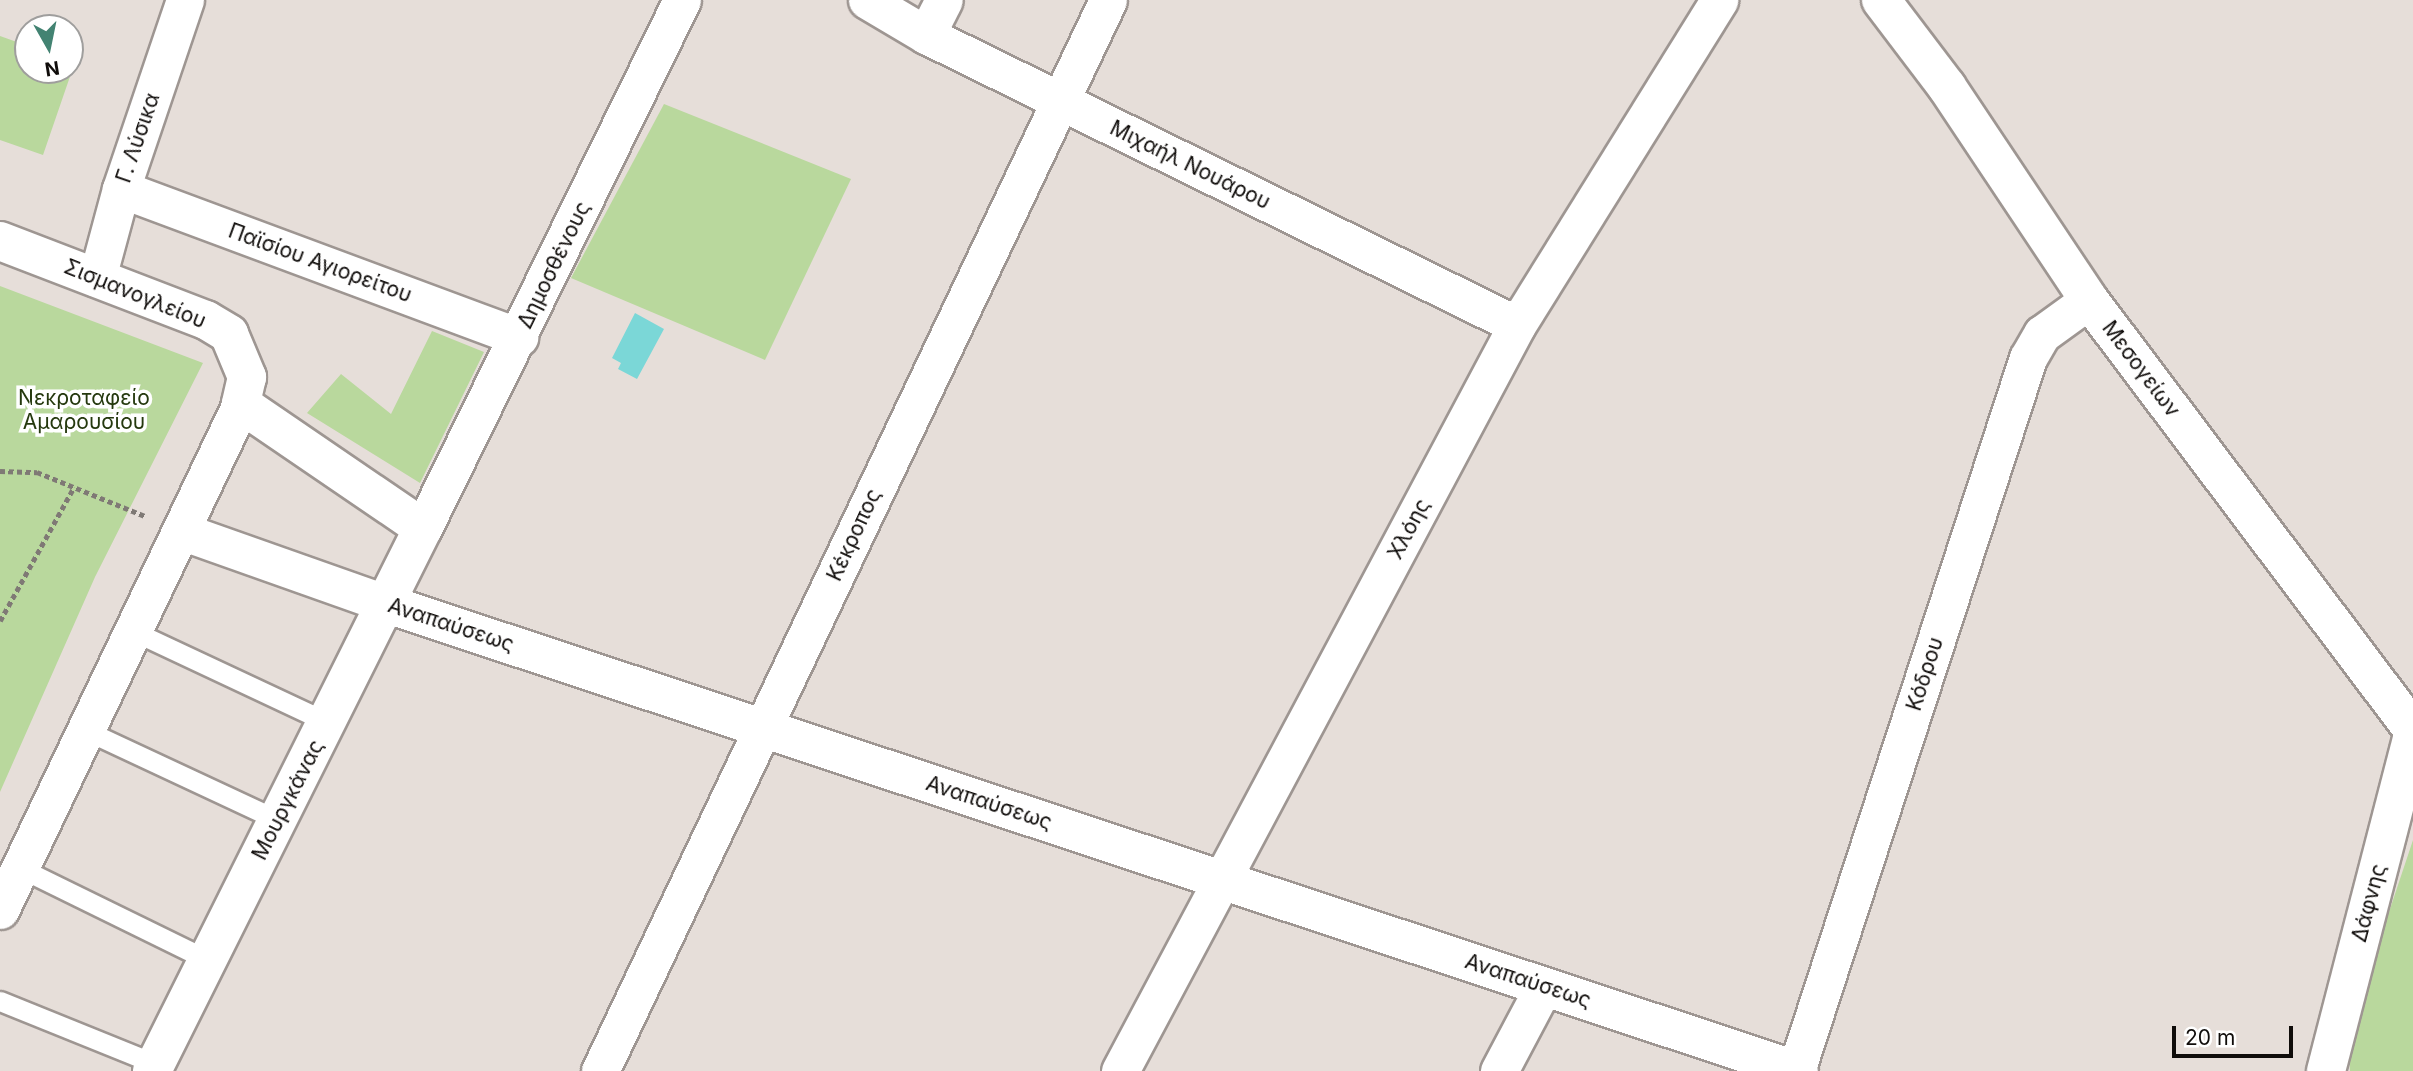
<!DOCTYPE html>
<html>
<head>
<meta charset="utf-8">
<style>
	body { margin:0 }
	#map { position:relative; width:2413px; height:1071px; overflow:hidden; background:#e6ded9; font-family:Inter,sans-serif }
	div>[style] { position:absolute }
	.green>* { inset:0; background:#b9d89d }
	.water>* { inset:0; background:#7bd7d7 }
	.path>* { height:4.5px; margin-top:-2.25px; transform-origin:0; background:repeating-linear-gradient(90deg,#7f7975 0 5px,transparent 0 8.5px) }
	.roads { filter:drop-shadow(2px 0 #9e9692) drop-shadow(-2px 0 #9e9692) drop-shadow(0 2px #9e9692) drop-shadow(0 -2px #9e9692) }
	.service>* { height:19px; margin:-9.5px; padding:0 9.5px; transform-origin:9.5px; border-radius:9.5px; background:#fff }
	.minor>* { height:37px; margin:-18.5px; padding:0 18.5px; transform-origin:18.5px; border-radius:18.5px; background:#fff }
	.tertiary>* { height:38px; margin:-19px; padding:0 19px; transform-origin:19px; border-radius:19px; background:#fff }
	span { translate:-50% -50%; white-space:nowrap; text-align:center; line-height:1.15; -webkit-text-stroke:7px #fff; paint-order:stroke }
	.street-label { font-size:21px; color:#0f0c0a }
	.park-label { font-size:21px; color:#25390e }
	.north { position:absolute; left:14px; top:14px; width:70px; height:70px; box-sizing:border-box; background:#fff; border:2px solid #9f9e9d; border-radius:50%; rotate:171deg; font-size:19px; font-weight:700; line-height:28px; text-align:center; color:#0f0c0a }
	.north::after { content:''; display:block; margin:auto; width:24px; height:32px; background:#438372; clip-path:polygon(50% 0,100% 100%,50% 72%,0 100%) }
	.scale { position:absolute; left:2172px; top:1026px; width:121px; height:32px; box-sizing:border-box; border:4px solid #0f0c0a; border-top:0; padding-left:9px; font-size:21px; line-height:24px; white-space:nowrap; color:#0f0c0a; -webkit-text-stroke:5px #fff; paint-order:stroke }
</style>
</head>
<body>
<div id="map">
	<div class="green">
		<div style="clip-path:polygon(0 36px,28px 46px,28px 70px,70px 70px,70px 60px,75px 62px,43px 155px,0 140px)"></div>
		<div style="clip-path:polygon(664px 104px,851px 179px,765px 360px,571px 278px)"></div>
		<div style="clip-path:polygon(0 286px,203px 363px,95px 577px,0 792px)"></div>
		<div style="clip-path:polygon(432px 331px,484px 352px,420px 483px,307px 413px,341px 374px,391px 414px)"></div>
		<div style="clip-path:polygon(2413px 840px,2413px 1071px,2350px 1071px,2349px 1056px,2377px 948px)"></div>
	</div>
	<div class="water">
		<div style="clip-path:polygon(635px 313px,664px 329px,637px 379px,618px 369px,621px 363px,612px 358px)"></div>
	</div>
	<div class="path">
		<div style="left:0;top:471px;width:37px;rotate:2deg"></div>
		<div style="left:37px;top:472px;width:117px;rotate:22.2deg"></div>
		<div style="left:0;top:621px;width:153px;rotate:-61.1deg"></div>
	</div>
	<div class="roads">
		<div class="service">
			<div style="left:133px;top:631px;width:214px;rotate:25.1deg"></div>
			<div style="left:85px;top:730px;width:213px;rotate:25deg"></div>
			<div style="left:20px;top:868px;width:209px;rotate:26.1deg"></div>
			<div style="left:0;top:1001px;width:168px;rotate:22deg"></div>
		</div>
		<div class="minor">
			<div style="left:867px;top:0;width:69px;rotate:30.7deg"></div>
			<div style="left:926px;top:35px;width:658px;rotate:26.14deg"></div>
			<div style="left:926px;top:35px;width:39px;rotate:-63deg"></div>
			<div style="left:121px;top:189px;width:425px;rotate:20.4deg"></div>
			<div style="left:97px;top:278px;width:92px;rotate:-74.9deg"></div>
			<div style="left:121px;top:189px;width:200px;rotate:-71.3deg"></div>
			<div style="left:423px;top:528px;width:588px;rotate:-63.87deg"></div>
			<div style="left:181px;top:531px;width:219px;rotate:19.5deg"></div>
			<div style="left:0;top:910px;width:560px;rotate:-64.53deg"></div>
			<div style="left:600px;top:1071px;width:1185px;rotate:-64.62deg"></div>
			<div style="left:1120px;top:1071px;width:845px;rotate:-61.98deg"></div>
			<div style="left:1517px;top:325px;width:383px;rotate:-58.1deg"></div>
			<div style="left:1499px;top:1071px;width:96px;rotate:-62.1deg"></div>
			<div style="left:1796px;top:1071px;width:750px;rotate:-71.98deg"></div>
			<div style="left:2028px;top:358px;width:28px;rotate:-60deg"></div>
			<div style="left:2042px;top:334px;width:58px;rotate:-35.9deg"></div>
		</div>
		<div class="tertiary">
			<div style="left:1881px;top:0;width:109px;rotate:52.8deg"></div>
			<div style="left:1947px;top:87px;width:256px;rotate:56.3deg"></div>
			<div style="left:2089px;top:300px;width:538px;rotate:53deg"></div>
			<div style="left:0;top:241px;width:221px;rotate:21deg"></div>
			<div style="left:206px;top:320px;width:27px;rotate:31deg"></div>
			<div style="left:229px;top:334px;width:47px;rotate:67.3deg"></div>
			<div style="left:247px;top:377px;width:28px;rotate:103deg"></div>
			<div style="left:241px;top:404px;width:220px;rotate:34.3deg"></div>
			<div style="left:423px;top:528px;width:607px;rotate:116.52deg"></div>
			<div style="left:387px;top:604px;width:1487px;rotate:18.3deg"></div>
			<div style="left:2326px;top:1071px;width:347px;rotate:-75.5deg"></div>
		</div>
	</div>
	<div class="street-label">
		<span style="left:138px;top:138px;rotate:-71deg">Γ. Λύσικα</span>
		<span style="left:1190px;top:165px;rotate:26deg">Μιχαήλ Νουάρου</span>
		<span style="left:320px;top:263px;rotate:20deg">Παϊσίου Αγιορείτου</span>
		<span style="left:554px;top:265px;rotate:-64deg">Δημοσθένους</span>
		<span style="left:135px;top:294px;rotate:22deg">Σισμανογλείου</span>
		<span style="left:2141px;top:369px;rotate:53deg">Μεσογείων</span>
		<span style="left:1409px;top:529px;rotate:-62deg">Χλόης</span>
		<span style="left:854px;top:535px;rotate:-65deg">Κέκροπος</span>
		<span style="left:451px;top:625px;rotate:18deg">Αναπαύσεως</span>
		<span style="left:1925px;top:674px;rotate:-72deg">Κόδρου</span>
		<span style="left:288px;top:800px;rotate:-63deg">Μουργκάνας</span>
		<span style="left:989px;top:803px;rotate:18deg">Αναπαύσεως</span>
		<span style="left:2369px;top:903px;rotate:-75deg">Δάφνης</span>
		<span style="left:1528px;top:981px;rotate:18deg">Αναπαύσεως</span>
	</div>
	<div class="park-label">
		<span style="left:84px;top:410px">Νεκροταφείο<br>Αμαρουσίου</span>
	</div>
	<div class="north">N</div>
	<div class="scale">20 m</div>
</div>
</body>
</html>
